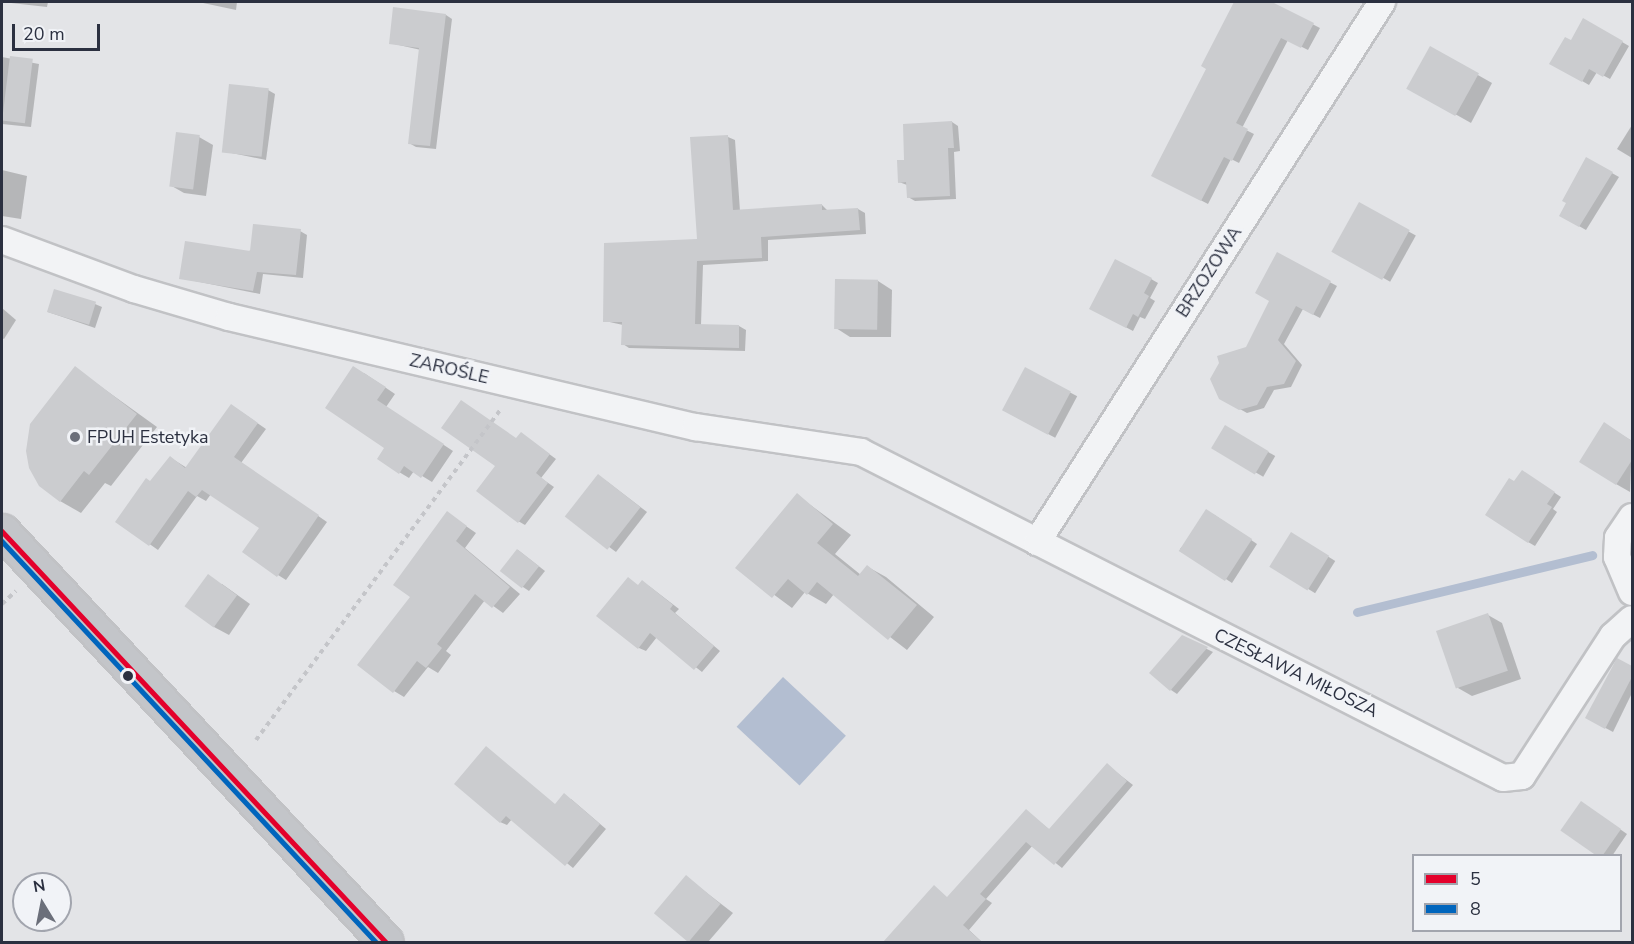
<!DOCTYPE html>
<html>
<head>
<meta charset="utf-8">
<style>
	body { margin:0 }
	#map { position:relative; width:1634px; height:944px; overflow:hidden; background:#e3e4e7; font-family:"Nunito Sans",sans-serif }
	div>[style] { position:absolute }
	.water>* { inset:0; background:#b3bed1; transform-origin:0 0 }
	.shadow>* { inset:0; background:#0003; transform-origin:0 0 }
	.stream>* { height:9px; margin:-4.5px; padding:0 4.5px; transform-origin:4.5px; border-radius:4.5px; background:#b3bed1 }
	.building>* { inset:0; background:#cbcccf; transform-origin:0 0 }
	.path>* { height:4px; margin-top:-2px; transform-origin:0; background:repeating-linear-gradient(90deg,#c4c5c9 0 4.5px,transparent 0 9px) }
	.roads { filter:drop-shadow(2px 0 #c1c2c5) drop-shadow(-2px 0 #c1c2c5) drop-shadow(0 2px #c1c2c5) drop-shadow(0 -2px #c1c2c5) }
	.minor>* { height:26px; margin:-13px; padding:0 13px; transform-origin:13px; border-radius:13px; background:#f2f3f5 }
	.secondary>* { height:33px; margin:-16.5px; padding:0 16.5px; transform-origin:16.5px; border-radius:16.5px; background:#c3c5c9 }
	.bus-1>* { height:4.5px; margin:-2.25px; padding:0 2.25px; transform-origin:2.25px; border-radius:2.25px; background:#e4002b }
	.bus-2>* { height:4.5px; margin:-2.25px; padding:0 2.25px; transform-origin:2.25px; border-radius:2.25px; background:#0065bd }
	.dots>* { width:16px; height:16px; translate:-50% -50%; box-sizing:border-box; border:3px solid #f1f3f7; border-radius:50% }
	span { translate:-50% -50%; white-space:nowrap; text-align:center; line-height:1.15; -webkit-text-stroke:5px #f1f3f7; paint-order:stroke }
	.street-label { font-size:18px; color:#2b3040 }
	.poi-label { font-size:18px; color:#2b3040 }
	.left { translate:0 -50%; text-align:left }
	.frame { position:absolute; inset:0; border:3px solid #2b3040; pointer-events:none }
	.legend { position:absolute; left:1412px; top:854px; width:210px; height:78px; box-sizing:border-box; background:#f1f3f7; border:2px solid #a2a5ae; margin:0; padding:8px 10px; list-style:none; font-size:18px; color:#2b3040 }
	.legend li { display:flex; align-items:center; gap:12px; height:30px }
	.legend b { width:30px; border:2px solid #a2a5ae }
	.north { position:absolute; left:12px; top:872px; width:60px; height:60px; box-sizing:border-box; background:#f1f3f7; border:2px solid #a2a5ae; border-radius:50%; rotate:350deg; font-size:16px; font-weight:700; line-height:24px; text-align:center; color:#2b3040 }
	.north::after { content:''; display:block; margin:auto; width:21px; height:27px; background:#6b6f7a; clip-path:polygon(50% 0,100% 100%,50% 72%,0 100%) }
	.scale { position:absolute; left:12px; top:24px; width:88px; height:27px; box-sizing:border-box; border:3px solid #2b3040; border-top:0; padding-left:8px; font-size:18px; line-height:21px; white-space:nowrap; color:#2b3040; -webkit-text-stroke:4px #f1f3f7; paint-order:stroke }
</style>
</head>
<body>
<div id="map">
	<div class="water">
		<div style="left:783px;top:677px;width:86px;height:68px;rotate:43deg"></div>
	</div>
	<div class="shadow">
		<div style="clip-path:polygon(2px 2px,48px 2px,47px 7px)"></div>
		<div style="clip-path:polygon(237px 2px,236px 10px,203px 3px,203px 2px)"></div>
		<div style="clip-path:polygon(1236px 2px,1269px 2px,1320px 28px,1308px 50px,1288px 40px,1242px 128px,1254px 134px,1239px 163px,1231px 159px,1208px 204px,1160px 179px,1208px 69px,1203px 66px)"></div>
		<div style="clip-path:polygon(446px 15px,452px 19px,436px 149px,416px 147px,409px 143px,421px 50px,390px 43px)"></div>
		<div style="clip-path:polygon(1584px 20px,1629px 46px,1610px 79px,1597px 72px,1589px 85px,1551px 63px,1571px 42px)"></div>
		<div style="clip-path:polygon(1430px 48px,1492px 83px,1471px 123px,1423px 96px)"></div>
		<div style="clip-path:polygon(2px 57px,39px 64px,31px 127px,2px 124px)"></div>
		<div style="clip-path:polygon(268px 90px,275px 94px,266px 160px,222px 151px)"></div>
		<div style="clip-path:polygon(952px 122px,958px 126px,960px 151px,954px 152px,956px 199px,915px 201px,908px 197px,907px 185px,899px 182px,906px 161px)"></div>
		<div style="clip-path:polygon(1632px 125px,1632px 158px,1617px 149px)"></div>
		<div style="clip-path:polygon(199px 137px,213px 145px,206px 196px,184px 193px,170px 185px)"></div>
		<div style="clip-path:polygon(728px 137px,735px 140px,740px 211px,822px 205px,828px 211px,858px 209px,865px 213px,866px 234px,768px 240px,768px 261px,703px 265px,701px 325px,739px 326px,746px 330px,745px 351px,629px 348px,623px 344px,623px 325px,605px 321px,698px 241px)"></div>
		<div style="clip-path:polygon(1587px 159px,1619px 177px,1586px 230px,1561px 216px)"></div>
		<div style="clip-path:polygon(2px 170px,27px 176px,21px 219px,2px 216px)"></div>
		<div style="left:1359px;top:204px;width:65px;height:53px;rotate:29deg"></div>
		<div style="clip-path:polygon(300px 231px,307px 235px,303px 278px,263px 274px,260px 294px,180px 278px)"></div>
		<div style="clip-path:polygon(1277px 254px,1337px 286px,1320px 318px,1303px 309px,1284px 344px,1302px 365px,1291px 387px,1274px 390px,1264px 408px,1247px 413px,1220px 398px,1271px 301px)"></div>
		<div style="clip-path:polygon(1151px 279px,1158px 283px,1150px 298px,1155px 301px,1145px 319px,1140px 317px,1133px 331px,1097px 312px)"></div>
		<div style="clip-path:polygon(878px 281px,892px 290px,891px 337px,850px 337px,836px 328px)"></div>
		<div style="clip-path:polygon(95px 304px,102px 307px,95px 328px,48px 312px)"></div>
		<div style="clip-path:polygon(2px 308px,16px 320px,4px 339px,2px 338px)"></div>
		<div style="clip-path:polygon(75px 368px,157px 427px,111px 486px,105px 483px,81px 513px,60px 501px)"></div>
		<div style="left:1026px;top:369px;width:58px;height:47px;rotate:28deg"></div>
		<div style="clip-path:polygon(364px 373px,395px 394px,386px 407px,453px 451px,432px 482px,414px 471px,409px 478px,399px 472px,387px 447px)"></div>
		<div style="clip-path:polygon(240px 411px,266px 429px,241px 463px,327px 522px,286px 580px,278px 575px,261px 527px,211px 494px,206px 501px,197px 496px,158px 550px,117px 521px,171px 458px,187px 468px)"></div>
		<div style="left:1225px;top:427px;width:58px;height:24px;rotate:30deg"></div>
		<div style="clip-path:polygon(1619px 433px,1632px 441px,1630px 492px,1616px 484px)"></div>
		<div style="clip-path:polygon(522px 434px,556px 459px,541px 478px,554px 487px,525px 525px,518px 521px,517px 440px)"></div>
		<div style="clip-path:polygon(1529px 476px,1561px 497px,1553px 509px,1557px 512px,1535px 546px,1528px 542px,1515px 483px)"></div>
		<div style="clip-path:polygon(605px 480px,647px 512px,616px 552px,567px 516px)"></div>
		<div style="clip-path:polygon(797px 495px,851px 535px,835px 554px,861px 575px,868px 567px,886px 577px,934px 617px,907px 650px,834px 594px,826px 604px,805px 592px,792px 608px,738px 568px)"></div>
		<div style="clip-path:polygon(447px 513px,476px 533px,465px 548px,520px 594px,503px 613px,485px 600px,446px 651px,451px 655px,438px 673px,428px 667px,404px 697px,394px 691px,412px 597px)"></div>
		<div style="clip-path:polygon(1213px 514px,1257px 544px,1232px 583px,1180px 549px)"></div>
		<div style="left:1292px;top:534px;width:51px;height:38px;rotate:32deg"></div>
		<div style="clip-path:polygon(518px 550px,545px 571px,529px 591px,523px 587px)"></div>
		<div style="clip-path:polygon(222px 584px,250px 604px,229px 635px,214px 627px)"></div>
		<div style="clip-path:polygon(639px 586px,649px 586px,679px 609px,675px 613px,720px 651px,702px 672px,657px 637px,646px 651px,639px 648px)"></div>
		<div style="clip-path:polygon(1488px 615px,1502px 623px,1521px 679px,1472px 696px,1458px 688px)"></div>
		<div style="clip-path:polygon(1182px 637px,1213px 652px,1177px 694px,1171px 690px)"></div>
		<div style="clip-path:polygon(1617px 660px,1632px 668px,1632px 693px,1613px 732px,1587px 718px)"></div>
		<div style="clip-path:polygon(1107px 765px,1133px 785px,1062px 868px,1033px 845px,986px 899px,992px 903px,969px 930px,982px 942px,939px 942px,1026px 811px,1050px 830px)"></div>
		<div style="clip-path:polygon(456px 784px,556px 805px,571px 799px,606px 829px,573px 868px,512px 819px,507px 825px,500px 822px)"></div>
		<div style="clip-path:polygon(1588px 807px,1627px 834px,1612px 856px,1600px 856px,1562px 829px)"></div>
		<div style="clip-path:polygon(686px 877px,733px 913px,708px 942px,691px 942px,656px 914px)"></div>
	</div>
	<div class="stream">
		<div style="left:1631px;top:545px;width:1px;rotate:-45deg"></div>
		<div style="left:1357px;top:612px;width:242px;rotate:-13.6deg"></div>
	</div>
	<div class="building">
		<div style="clip-path:polygon(1234px 2px,1272px 2px,1314px 23px,1301px 48px,1281px 38px,1236px 123px,1248px 129px,1232px 161px,1224px 157px,1201px 201px,1151px 176px,1206px 69px,1201px 66px)"></div>
		<div style="clip-path:polygon(393px 7px,446px 14px,430px 146px,408px 144px,419px 48px,389px 44px)"></div>
		<div style="clip-path:polygon(1583px 18px,1623px 41px,1603px 77px,1589px 69px,1582px 82px,1549px 64px,1565px 37px,1571px 40px)"></div>
		<div style="left:1430px;top:46px;width:56px;height:49px;rotate:29deg"></div>
		<div style="left:10px;top:56px;width:23px;height:65px;rotate:7deg"></div>
		<div style="left:229px;top:84px;width:40px;height:69px;rotate:6deg"></div>
		<div style="clip-path:polygon(952px 121px,954px 148px,948px 148px,950px 196px,907px 198px,906px 182px,898px 183px,897px 160px,904px 160px,903px 124px)"></div>
		<div style="left:176px;top:132px;width:24px;height:55px;rotate:7deg"></div>
		<div style="clip-path:polygon(728px 135px,733px 210px,822px 204px,822px 210px,858px 208px,860px 230px,761px 237px,762px 258px,697px 261px,695px 324px,739px 325px,739px 348px,621px 345px,622px 322px,603px 322px,604px 243px,697px 239px,690px 137px)"></div>
		<div style="clip-path:polygon(1586px 157px,1613px 172px,1579px 227px,1559px 216px,1566px 203px,1562px 201px)"></div>
		<div style="left:1359px;top:202px;width:58px;height:57px;rotate:29deg"></div>
		<div style="clip-path:polygon(253px 224px,301px 229px,296px 275px,257px 272px,253px 291px,179px 279px,185px 241px,250px 251px)"></div>
		<div style="clip-path:polygon(1277px 252px,1331px 281px,1313px 315px,1296px 306px,1278px 340px,1296px 361px,1284px 384px,1267px 387px,1257px 405px,1239px 410px,1219px 399px,1210px 379px,1219px 363px,1217px 356px,1246px 347px,1269px 301px,1255px 293px)"></div>
		<div style="clip-path:polygon(1115px 259px,1152px 278px,1144px 293px,1149px 296px,1138px 317px,1133px 314px,1126px 328px,1089px 309px)"></div>
		<div style="left:835px;top:279px;width:43px;height:50px;rotate:1deg"></div>
		<div style="left:54px;top:289px;width:44px;height:24px;rotate:17deg"></div>
		<div style="clip-path:polygon(75px 366px,137px 414px,89px 475px,84px 471px,60px 502px,39px 486px,29px 468px,26px 451px,30px 424px)"></div>
		<div style="clip-path:polygon(353px 366px,386px 387px,377px 400px,444px 444px,421px 478px,404px 466px,399px 474px,377px 459px,384px 448px,325px 408px)"></div>
		<div style="left:1025px;top:367px;width:52px;height:49px;rotate:28deg"></div>
		<div style="clip-path:polygon(461px 400px,516px 438px,521px 432px,550px 454px,536px 473px,548px 483px,518px 523px,476px 491px,495px 466px,441px 428px)"></div>
		<div style="clip-path:polygon(231px 404px,258px 423px,234px 457px,319px 515px,277px 577px,242px 552px,259px 528px,202px 490px,196px 497px,188px 491px,149px 546px,115px 522px,146px 478px,150px 481px,170px 456px,185px 468px)"></div>
		<div style="clip-path:polygon(1604px 422px,1632px 441px,1632px 460px,1616px 485px,1579px 462px)"></div>
		<div style="left:1225px;top:425px;width:51px;height:27px;rotate:31deg"></div>
		<div style="clip-path:polygon(1522px 470px,1555px 492px,1547px 504px,1552px 507px,1528px 543px,1485px 515px,1509px 478px,1514px 481px)"></div>
		<div style="left:598px;top:474px;width:54px;height:54px;rotate:38deg"></div>
		<div style="clip-path:polygon(797px 493px,833px 524px,817px 543px,858px 576px,867px 565px,917px 605px,888px 640px,817px 582px,807px 595px,788px 579px,772px 598px,735px 568px)"></div>
		<div style="left:1206px;top:509px;width:55px;height:50px;rotate:33deg"></div>
		<div style="clip-path:polygon(447px 511px,467px 526px,456px 541px,510px 587px,492px 608px,475px 594px,437px 644px,442px 648px,426px 668px,417px 661px,393px 693px,357px 665px,410px 597px,393px 585px)"></div>
		<div style="left:1291px;top:532px;width:45px;height:41px;rotate:32deg"></div>
		<div style="left:517px;top:549px;width:28px;height:28px;rotate:38deg"></div>
		<div style="left:208px;top:574px;width:36px;height:40px;rotate:36deg"></div>
		<div style="clip-path:polygon(628px 577px,638px 585px,642px 580px,673px 605px,670px 609px,714px 646px,694px 670px,650px 633px,638px 649px,596px 616px)"></div>
		<div style="left:1488px;top:613px;width:61px;height:55px;rotate:71deg"></div>
		<div style="clip-path:polygon(1182px 635px,1208px 647px,1170px 691px,1149px 673px)"></div>
		<div style="clip-path:polygon(1617px 658px,1632px 666px,1632px 677px,1605px 729px,1585px 718px)"></div>
		<div style="clip-path:polygon(486px 746px,555px 804px,564px 793px,600px 824px,565px 866px,506px 816px,500px 823px,454px 784px)"></div>
		<div style="clip-path:polygon(1107px 763px,1127px 781px,1054px 865px,1026px 842px,980px 894px,986px 899px,963px 925px,982px 942px,883px 942px,934px 885px,947px 897px,1026px 809px,1049px 829px)"></div>
		<div style="left:1581px;top:801px;width:49px;height:36px;rotate:35deg"></div>
		<div style="left:686px;top:875px;width:45px;height:50px;rotate:40deg"></div>
	</div>
	<div class="path">
		<div style="left:2px;top:604px;width:19px;rotate:-43deg"></div>
		<div style="left:256px;top:740px;width:410px;rotate:-53.5deg"></div>
	</div>
	<div class="roads">
		<div class="minor">
			<div style="left:2px;top:240px;width:141px;rotate:20.4deg"></div>
			<div style="left:134px;top:289px;width:99px;rotate:16.4deg"></div>
			<div style="left:229px;top:317px;width:480px;rotate:13.3deg"></div>
			<div style="left:696px;top:427px;width:167px;rotate:8.6deg"></div>
			<div style="left:861px;top:452px;width:720px;rotate:26.92deg"></div>
			<div style="left:1503px;top:778px;width:19px;rotate:-6deg"></div>
			<div style="left:1522px;top:776px;width:167px;rotate:-57deg"></div>
			<div style="left:1613px;top:636px;width:25px;rotate:-42deg"></div>
			<div style="left:1632px;top:517px;width:25px;rotate:124deg"></div>
			<div style="left:1618px;top:538px;width:19px;rotate:93deg"></div>
			<div style="left:1617px;top:557px;width:38px;rotate:67deg"></div>
			<div style="left:1037px;top:542px;width:641px;rotate:-57.43deg"></div>
		</div>
		<div class="secondary">
			<div style="left:2px;top:531px;width:562px;rotate:46.95deg"></div>
		</div>
	</div>
	<div class="bus-1">
		<div style="left:2px;top:531px;width:562px;rotate:46.95deg"></div>
	</div>
	<div class="bus-2">
		<div style="left:2px;top:541px;width:548px;rotate:47deg"></div>
	</div>
	<div class="dots">
		<div style="left:75px;top:437px;background:#6b6f7a"></div>
		<div style="left:128px;top:676px;background:#2b3040"></div>
	</div>
	<div class="street-label">
		<span style="left:1209px;top:272px;rotate:-57deg">BRZOZOWA</span>
		<span style="left:449px;top:369px;rotate:13deg">ZAROŚLE</span>
		<span style="left:1296px;top:673px;rotate:26deg">CZESŁAWA MIŁOSZA</span>
	</div>
	<div class="poi-label">
		<span class="left" style="left:87px;top:437px">FPUH Estetyka</span>
	</div>
	<div class="frame"></div>
	<ul class="legend">
	<li><b style="height:8px;background:#e4002b"></b>5</li>
	<li><b style="height:8px;background:#0065bd"></b>8</li>
	</ul>
	<div class="north">N</div>
	<div class="scale">20 m</div>
</div>
</body>
</html>
